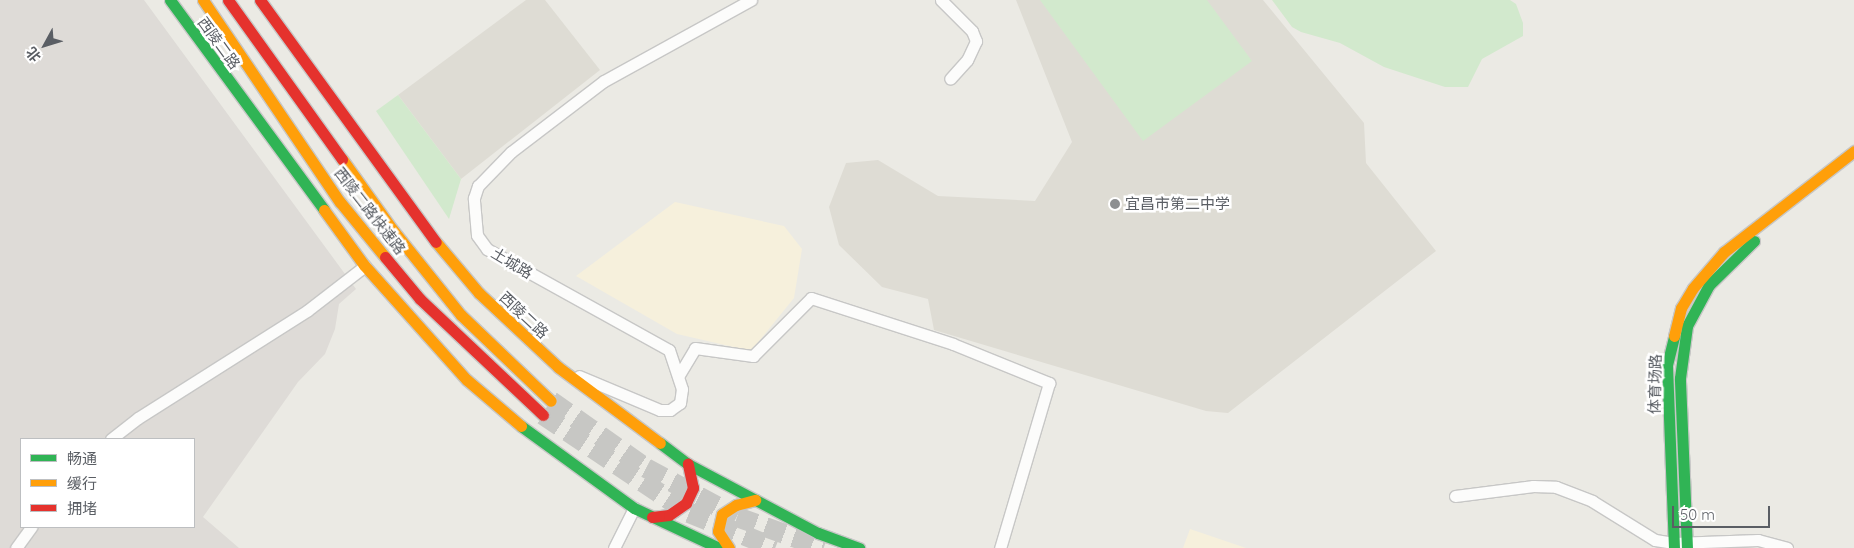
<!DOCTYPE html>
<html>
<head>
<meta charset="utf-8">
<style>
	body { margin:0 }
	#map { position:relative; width:1854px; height:548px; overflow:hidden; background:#ebeae4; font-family:Quicksand,"Noto Sans SC",sans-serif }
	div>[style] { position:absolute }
	.commercial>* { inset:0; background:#f6f0dc }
	.industrial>* { inset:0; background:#dedbd7 }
	.education>* { inset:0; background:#dedcd4 }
	.green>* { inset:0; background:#d2e9cd }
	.highway-tunnel>* { height:20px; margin-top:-10px; transform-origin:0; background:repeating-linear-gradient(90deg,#c7c7c4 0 20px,transparent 0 30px) }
	.roads { filter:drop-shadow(1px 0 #c7c7c6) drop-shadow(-1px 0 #c7c7c6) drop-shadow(0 1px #c7c7c6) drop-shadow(0 -1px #c7c7c6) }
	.street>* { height:11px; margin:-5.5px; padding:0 5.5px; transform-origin:5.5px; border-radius:5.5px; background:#fcfcfb }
	.fast>* { height:11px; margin:-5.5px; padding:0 5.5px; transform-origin:5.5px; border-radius:5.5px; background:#30b455 }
	.slow>* { height:11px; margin:-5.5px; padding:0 5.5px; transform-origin:5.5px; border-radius:5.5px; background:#ff9f0a }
	.jam>* { height:11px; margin:-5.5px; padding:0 5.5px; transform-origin:5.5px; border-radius:5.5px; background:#e5322d }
	.dots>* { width:14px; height:14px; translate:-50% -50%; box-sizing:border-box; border:2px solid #fff; border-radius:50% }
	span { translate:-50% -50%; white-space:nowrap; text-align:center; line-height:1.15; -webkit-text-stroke:5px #fff; paint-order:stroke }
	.street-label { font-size:15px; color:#5a5e64 }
	.poi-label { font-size:15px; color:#5a5e64 }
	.left { translate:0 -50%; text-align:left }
	.legend { position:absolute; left:20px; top:438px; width:175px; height:90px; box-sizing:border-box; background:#fff; border:1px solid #bdbfc1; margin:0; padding:6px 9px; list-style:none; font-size:15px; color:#5a5e64 }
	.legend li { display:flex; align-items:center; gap:10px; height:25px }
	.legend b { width:25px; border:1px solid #bdbfc1 }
	.north { position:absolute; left:20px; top:20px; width:50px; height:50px; -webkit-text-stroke:4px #fff; paint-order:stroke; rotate:231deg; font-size:14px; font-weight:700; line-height:20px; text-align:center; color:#5a5e64 }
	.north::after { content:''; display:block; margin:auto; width:18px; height:22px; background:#5a5e64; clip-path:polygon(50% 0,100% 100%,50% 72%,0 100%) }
	.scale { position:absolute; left:1672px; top:506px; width:98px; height:22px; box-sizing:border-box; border:2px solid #5a5e64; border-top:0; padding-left:6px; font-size:15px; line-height:18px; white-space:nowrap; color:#5a5e64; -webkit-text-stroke:4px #fff; paint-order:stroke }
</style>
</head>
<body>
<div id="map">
	<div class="commercial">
		<div style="clip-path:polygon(675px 202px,784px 226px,802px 249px,794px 298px,751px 351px,677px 334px,576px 276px)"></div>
		<div style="clip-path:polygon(1190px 529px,1246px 548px,1183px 548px)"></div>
	</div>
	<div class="industrial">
		<div style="clip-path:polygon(evenodd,0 0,144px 0,356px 289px,339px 304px,335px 329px,325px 354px,298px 382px,203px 517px,239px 548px,0 548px,0 0,21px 439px,194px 439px,194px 527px,21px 527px,21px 439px)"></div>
	</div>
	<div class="education">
		<div style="clip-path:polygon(526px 0,545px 0,600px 70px,461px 179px,398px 95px)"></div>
		<div style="clip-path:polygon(1016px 0,1263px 0,1364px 123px,1366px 163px,1436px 251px,1228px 413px,1206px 411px,934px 330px,928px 299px,882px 287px,839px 245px,829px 207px,846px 163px,878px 160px,938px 196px,1035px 201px,1072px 142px)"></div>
	</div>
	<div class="green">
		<div style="clip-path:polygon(1040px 0,1207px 0,1252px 61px,1143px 141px)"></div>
		<div style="clip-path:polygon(1272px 0,1510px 0,1516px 4px,1523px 23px,1523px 36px,1482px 59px,1468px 87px,1445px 87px,1384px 67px,1340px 43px,1301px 32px,1292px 27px)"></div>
		<div style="clip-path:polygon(398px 95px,461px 179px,449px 219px,376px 111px)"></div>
	</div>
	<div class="highway-tunnel">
		<div style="left:551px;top:401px;width:116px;rotate:35.2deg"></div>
		<div style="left:646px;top:468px;width:103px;rotate:28.3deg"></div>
		<div style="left:737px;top:517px;width:92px;rotate:19.6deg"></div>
		<div style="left:543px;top:415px;width:176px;rotate:33.9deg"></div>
		<div style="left:689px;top:513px;width:93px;rotate:22.1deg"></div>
	</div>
	<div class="roads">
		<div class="street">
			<div style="left:941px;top:0;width:44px;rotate:45deg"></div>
			<div style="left:972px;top:31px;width:11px;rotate:68deg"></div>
			<div style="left:976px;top:41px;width:21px;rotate:115deg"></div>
			<div style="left:967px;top:60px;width:25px;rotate:132deg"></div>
			<div style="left:679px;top:375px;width:31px;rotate:-59deg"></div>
			<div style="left:695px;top:348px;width:59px;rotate:7.9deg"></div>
			<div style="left:753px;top:356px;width:82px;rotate:-45deg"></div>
			<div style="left:811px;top:298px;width:149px;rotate:17.9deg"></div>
			<div style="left:953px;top:344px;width:104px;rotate:22.1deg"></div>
			<div style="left:1049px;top:383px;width:172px;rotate:106.5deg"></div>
			<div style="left:579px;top:376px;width:88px;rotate:22.8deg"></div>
			<div style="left:660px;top:410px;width:10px"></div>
			<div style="left:670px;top:410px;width:12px;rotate:-35deg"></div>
			<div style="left:680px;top:403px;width:14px;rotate:-82deg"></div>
			<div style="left:682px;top:389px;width:41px;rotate:-108.4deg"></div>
			<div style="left:669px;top:350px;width:208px;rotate:-151deg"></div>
			<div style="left:487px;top:249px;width:17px;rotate:-126deg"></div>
			<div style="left:477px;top:235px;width:37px;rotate:-95deg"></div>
			<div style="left:474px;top:198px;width:13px;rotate:-72deg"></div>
			<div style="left:478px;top:186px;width:47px;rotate:-45.9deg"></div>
			<div style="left:511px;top:152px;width:117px;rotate:-37.4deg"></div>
			<div style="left:604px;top:81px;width:168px;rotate:-28.9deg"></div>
			<div style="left:111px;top:439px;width:34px;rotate:-38deg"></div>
			<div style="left:138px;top:418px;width:201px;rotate:-32.4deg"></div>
			<div style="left:308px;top:310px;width:72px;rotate:-37.7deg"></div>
			<div style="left:1455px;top:496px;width:79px;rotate:-7.3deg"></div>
			<div style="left:1533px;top:486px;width:23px;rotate:2deg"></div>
			<div style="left:1556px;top:487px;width:39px;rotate:21deg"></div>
			<div style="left:1592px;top:501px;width:74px;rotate:31.8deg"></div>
			<div style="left:1655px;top:540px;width:19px;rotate:9deg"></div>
			<div style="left:1674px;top:543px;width:84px;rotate:-2deg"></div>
			<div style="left:1758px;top:540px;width:30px;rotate:15deg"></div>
			<div style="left:16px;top:548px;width:26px;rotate:-54deg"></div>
			<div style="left:614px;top:548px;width:45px;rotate:-63.4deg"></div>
		</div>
		<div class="fast">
			<div style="left:170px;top:0;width:260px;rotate:53.7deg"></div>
			<div style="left:521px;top:426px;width:140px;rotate:36deg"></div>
			<div style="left:634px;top:508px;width:94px;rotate:25.2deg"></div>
			<div style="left:660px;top:443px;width:35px;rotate:37deg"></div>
			<div style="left:688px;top:464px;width:147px;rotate:28deg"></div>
			<div style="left:818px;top:533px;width:44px;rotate:20.1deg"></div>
			<div style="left:1674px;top:548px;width:183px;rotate:-92.2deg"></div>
			<div style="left:1667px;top:365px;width:30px;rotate:-76deg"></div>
			<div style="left:1687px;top:548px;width:170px;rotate:-92.4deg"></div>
			<div style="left:1680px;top:378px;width:52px;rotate:-82.3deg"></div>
			<div style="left:1687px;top:326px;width:47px;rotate:-61.8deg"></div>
			<div style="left:1709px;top:285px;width:63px;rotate:-44.4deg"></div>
		</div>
		<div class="slow">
			<div style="left:203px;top:0;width:244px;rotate:55.9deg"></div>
			<div style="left:340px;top:202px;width:71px;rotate:50.7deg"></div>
			<div style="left:342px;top:159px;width:86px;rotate:54.5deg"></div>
			<div style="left:392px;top:229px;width:110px;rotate:51.3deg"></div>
			<div style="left:461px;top:315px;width:124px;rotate:43.7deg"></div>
			<div style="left:324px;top:210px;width:68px;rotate:54deg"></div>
			<div style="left:364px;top:265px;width:154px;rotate:48.2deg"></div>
			<div style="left:467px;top:380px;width:71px;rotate:40.4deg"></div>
			<div style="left:436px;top:242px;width:67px;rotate:49.9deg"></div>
			<div style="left:479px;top:293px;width:108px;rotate:43.1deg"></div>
			<div style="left:558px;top:367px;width:127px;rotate:36.7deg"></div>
			<div style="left:1674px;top:336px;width:29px;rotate:-76deg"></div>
			<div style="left:1681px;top:308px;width:23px;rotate:-59deg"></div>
			<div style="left:1693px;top:288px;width:48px;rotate:-49.3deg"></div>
			<div style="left:1724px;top:252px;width:165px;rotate:-37.8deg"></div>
			<div style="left:729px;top:548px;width:20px;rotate:-123deg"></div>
			<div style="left:718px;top:531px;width:17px;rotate:-77deg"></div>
			<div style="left:722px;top:514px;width:17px;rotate:-33deg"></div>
			<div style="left:736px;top:505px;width:20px;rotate:-15deg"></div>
		</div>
		<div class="jam">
			<div style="left:228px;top:0;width:196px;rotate:54.4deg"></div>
			<div style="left:260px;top:0;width:299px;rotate:54deg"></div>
			<div style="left:385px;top:257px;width:55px;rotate:50.2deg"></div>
			<div style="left:420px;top:299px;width:169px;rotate:43.3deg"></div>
			<div style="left:652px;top:517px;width:17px;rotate:-7deg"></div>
			<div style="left:669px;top:515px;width:21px;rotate:-35deg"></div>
			<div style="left:686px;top:503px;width:17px;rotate:-65deg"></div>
			<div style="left:693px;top:488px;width:25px;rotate:-102deg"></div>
		</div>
	</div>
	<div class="dots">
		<div style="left:1115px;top:204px;background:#8d8f91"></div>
	</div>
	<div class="street-label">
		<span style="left:219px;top:43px;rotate:54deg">西陵二路</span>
		<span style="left:370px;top:211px;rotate:52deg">西陵二路快速路</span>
		<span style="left:512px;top:263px;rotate:31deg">土城路</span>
		<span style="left:524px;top:315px;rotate:43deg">西陵二路</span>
		<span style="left:1655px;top:384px;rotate:-89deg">体育场路</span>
	</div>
	<div class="poi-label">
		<span class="left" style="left:1125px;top:204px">宜昌市第二中学</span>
	</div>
	<ul class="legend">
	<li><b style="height:6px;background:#30b455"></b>畅通</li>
	<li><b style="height:6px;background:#ff9f0a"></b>缓行</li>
	<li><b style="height:6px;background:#e5322d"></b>拥堵</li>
	</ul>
	<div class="north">北</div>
	<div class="scale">50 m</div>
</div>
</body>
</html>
